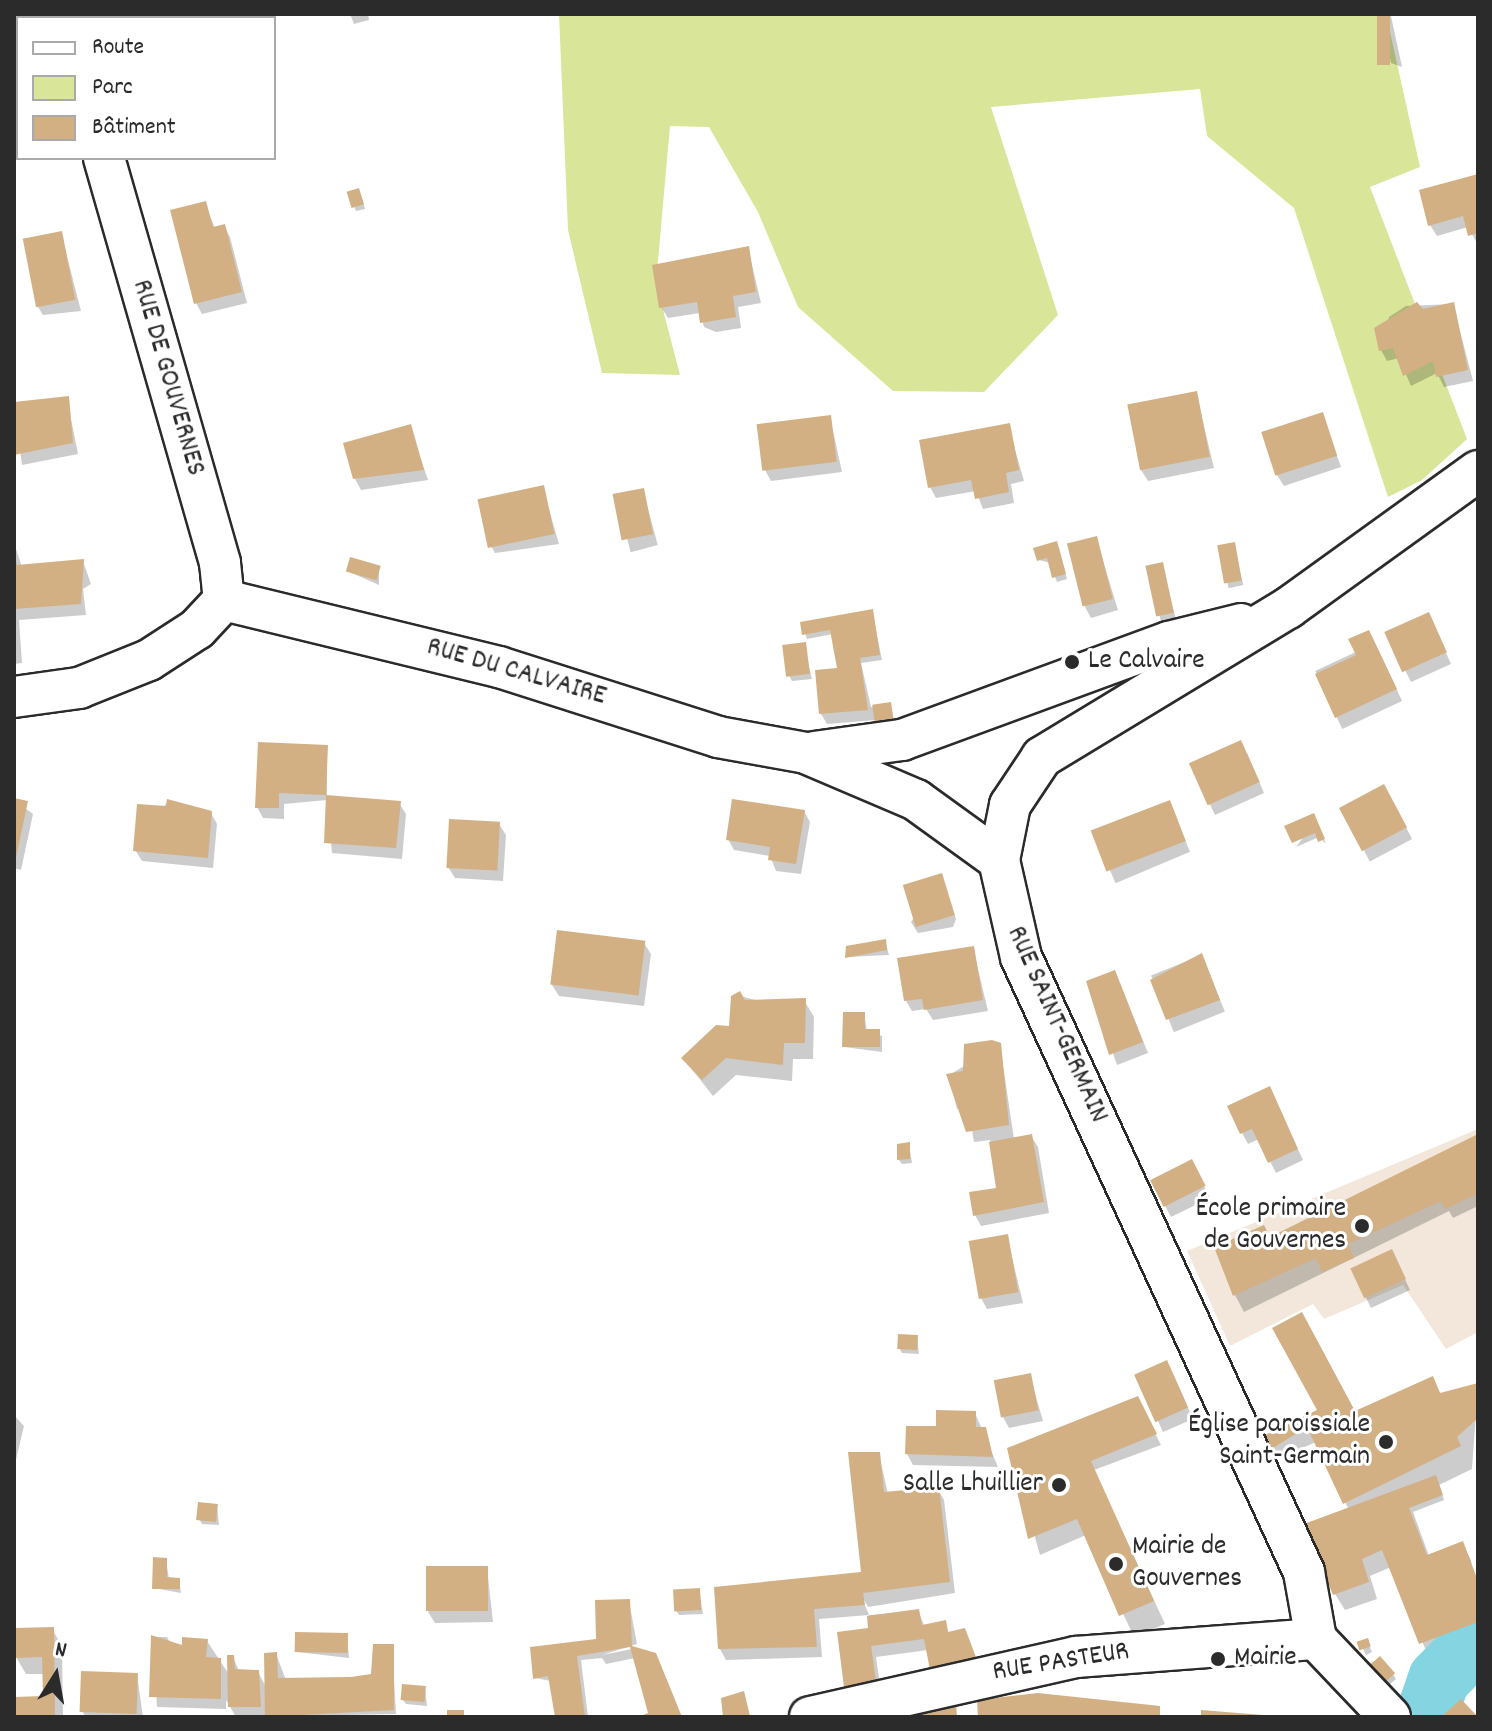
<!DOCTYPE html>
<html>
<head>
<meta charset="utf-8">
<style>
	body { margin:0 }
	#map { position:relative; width:1492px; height:1731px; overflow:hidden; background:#fff; font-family:Dekko,sans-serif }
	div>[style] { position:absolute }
	.built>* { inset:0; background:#f2e7da }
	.green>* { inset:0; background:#d9e598 }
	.shadow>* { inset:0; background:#0003; transform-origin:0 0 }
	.river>* { height:62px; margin:-31px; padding:0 31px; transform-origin:31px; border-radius:31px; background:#85d4e2 }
	.building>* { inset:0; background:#d2b084; transform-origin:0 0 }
	.roads { filter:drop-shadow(2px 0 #2b2b2b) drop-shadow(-2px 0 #2b2b2b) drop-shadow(0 2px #2b2b2b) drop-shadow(0 -2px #2b2b2b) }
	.minor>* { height:40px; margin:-20px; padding:0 20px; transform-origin:20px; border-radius:20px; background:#fff }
	.dots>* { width:22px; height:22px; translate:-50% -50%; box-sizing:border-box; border:4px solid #fff; border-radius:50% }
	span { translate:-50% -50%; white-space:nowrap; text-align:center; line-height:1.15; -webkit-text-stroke:6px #fff; paint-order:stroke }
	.street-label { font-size:28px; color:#2b2b2b }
	.poi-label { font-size:28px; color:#2b2b2b }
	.left { translate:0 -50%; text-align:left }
	.right { translate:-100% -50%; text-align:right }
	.frame { position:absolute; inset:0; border:16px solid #2b2b2b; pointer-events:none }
	.legend { position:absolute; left:16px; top:16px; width:260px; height:144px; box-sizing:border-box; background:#fff; border:2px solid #aaa; margin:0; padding:10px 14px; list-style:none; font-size:24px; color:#2b2b2b }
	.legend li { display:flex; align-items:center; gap:16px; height:40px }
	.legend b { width:40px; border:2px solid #aaa }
	.north { position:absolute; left:16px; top:1635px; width:80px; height:80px; -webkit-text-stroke:6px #fff; paint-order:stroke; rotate:11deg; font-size:22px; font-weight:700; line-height:32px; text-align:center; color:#2b2b2b }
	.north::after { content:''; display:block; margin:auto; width:28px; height:36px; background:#2b2b2b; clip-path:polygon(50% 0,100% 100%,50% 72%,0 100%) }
</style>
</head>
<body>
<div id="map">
	<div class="built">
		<div style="clip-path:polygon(1478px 1129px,1478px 1332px,1446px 1349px,1403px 1285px,1324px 1319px,1313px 1304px,1230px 1346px,1187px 1251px)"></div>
	</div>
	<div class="green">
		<div style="clip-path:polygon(559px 14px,1386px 14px,1420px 167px,1370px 187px,1467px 439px,1422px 480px,1388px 497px,1294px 208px,1207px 136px,1200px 89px,991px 107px,1058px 315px,984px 392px,893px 391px,798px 307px,758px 212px,709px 127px,670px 126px,656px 283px,680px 375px,602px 373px,568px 230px)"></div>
	</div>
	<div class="shadow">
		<div style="clip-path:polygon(14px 14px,22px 18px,14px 47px)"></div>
		<div style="clip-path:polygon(350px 14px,368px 14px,369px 20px,354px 24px)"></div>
		<div style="clip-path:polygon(1380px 14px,1391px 16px,1402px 67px,1391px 63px)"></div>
		<div style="clip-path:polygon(1478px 176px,1478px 245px,1468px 227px,1437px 236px,1430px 225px)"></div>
		<div style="clip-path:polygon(349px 193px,361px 195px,365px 209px,356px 211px)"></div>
		<div style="clip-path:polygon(205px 204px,215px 228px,224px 226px,230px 237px,247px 303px,202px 314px,196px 303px)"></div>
		<div style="clip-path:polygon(61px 233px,81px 311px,43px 315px,36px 304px)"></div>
		<div style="clip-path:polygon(748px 248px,761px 303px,738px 307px,741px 328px,716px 332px,704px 327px,700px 313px,668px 318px,661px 307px)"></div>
		<div style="clip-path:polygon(1453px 304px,1473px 381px,1444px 387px,1437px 373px,1411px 386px,1399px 358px,1387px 361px,1381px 350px,1389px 317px,1406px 306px)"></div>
		<div style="clip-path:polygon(1196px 393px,1214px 468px,1148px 481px,1141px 470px)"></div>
		<div style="clip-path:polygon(67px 399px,78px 454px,22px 465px,14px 404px)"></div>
		<div style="clip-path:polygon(1322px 414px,1341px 467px,1284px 486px,1277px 475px)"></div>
		<div style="clip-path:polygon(830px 417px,842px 472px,771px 481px,765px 470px)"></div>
		<div style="clip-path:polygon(1008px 425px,1024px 481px,1011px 484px,1014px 503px,983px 509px,976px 491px,936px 498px,930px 487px)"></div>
		<div style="clip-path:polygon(410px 427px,428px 480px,361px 490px,355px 479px)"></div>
		<div style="clip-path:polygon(543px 488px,559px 544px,495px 553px,489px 542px)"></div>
		<div style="left:643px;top:490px;width:57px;height:28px;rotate:75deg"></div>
		<div style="clip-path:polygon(1096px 538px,1118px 610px,1091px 618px,1085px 607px)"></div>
		<div style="clip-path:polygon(14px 543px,22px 567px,83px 561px,91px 584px,83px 589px,86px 615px,19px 620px,22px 663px,14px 664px)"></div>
		<div style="left:1234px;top:545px;width:41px;height:15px;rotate:77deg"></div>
		<div style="clip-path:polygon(1059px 548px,1067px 579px,1057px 582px,1050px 563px,1039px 560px)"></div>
		<div style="left:1162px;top:564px;width:56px;height:15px;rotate:76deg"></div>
		<div style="clip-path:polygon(379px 568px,379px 585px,347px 571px)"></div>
		<div style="clip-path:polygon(872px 611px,882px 660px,861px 663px,871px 707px,890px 704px,896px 727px,876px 720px,827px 724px,821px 714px,839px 669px,833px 634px,807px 639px,802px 624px)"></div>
		<div style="clip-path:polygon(1434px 626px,1451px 664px,1411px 682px,1387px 634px)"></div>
		<div style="left:1375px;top:643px;width:64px;height:66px;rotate:65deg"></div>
		<div style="clip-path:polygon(804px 645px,812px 679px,792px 681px,789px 676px)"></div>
		<div style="clip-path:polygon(327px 747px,327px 798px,399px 803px,406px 814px,402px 859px,332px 853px,327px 800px,284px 804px,284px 819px,263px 818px,257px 807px)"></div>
		<div style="clip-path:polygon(1247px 753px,1264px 793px,1215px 815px,1191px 764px)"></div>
		<div style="left:1384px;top:786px;width:60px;height:48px;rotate:62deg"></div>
		<div style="clip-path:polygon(14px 800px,33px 814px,21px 870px,14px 868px)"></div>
		<div style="clip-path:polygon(168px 801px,211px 813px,217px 824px,213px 868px,142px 861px,135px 850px)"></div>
		<div style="left:1169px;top:802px;width:54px;height:81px;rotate:67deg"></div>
		<div style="clip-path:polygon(804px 811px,810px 822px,801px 874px,776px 871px,770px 856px,734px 850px,728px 839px)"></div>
		<div style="clip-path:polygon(1316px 820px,1326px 844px,1319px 837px,1296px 847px)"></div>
		<div style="clip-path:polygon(499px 824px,506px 835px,503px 881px,455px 878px,448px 867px)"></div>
		<div style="clip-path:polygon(941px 875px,956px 919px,953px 927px,918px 933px,911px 922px)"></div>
		<div style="clip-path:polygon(885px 941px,889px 955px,847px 957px)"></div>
		<div style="clip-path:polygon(644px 943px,651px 954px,644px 1006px,559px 996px,552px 985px)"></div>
		<div style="clip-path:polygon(973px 948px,988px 1011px,933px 1020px,926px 1009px,912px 1011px,906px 1001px)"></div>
		<div style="left:1202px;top:955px;width:61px;height:55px;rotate:68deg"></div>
		<div style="clip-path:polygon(1089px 983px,1120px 983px,1148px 1053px,1117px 1065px)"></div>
		<div style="clip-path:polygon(736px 995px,767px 1003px,804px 1000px,814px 1017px,813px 1059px,793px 1059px,792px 1081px,736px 1075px,713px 1096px,683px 1058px,731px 1028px)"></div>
		<div style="clip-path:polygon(864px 1014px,867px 1031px,882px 1036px,882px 1052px,844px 1047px)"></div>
		<div style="clip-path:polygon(1000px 1045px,1014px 1139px,1031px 1136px,1038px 1147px,1049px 1213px,981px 1226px,975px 1215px,999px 1190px,990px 1140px,974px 1142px,968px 1107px,957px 1109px,949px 1075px)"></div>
		<div style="clip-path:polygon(1275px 1099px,1303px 1160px,1276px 1173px,1259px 1139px,1248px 1144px,1242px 1133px)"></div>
		<div style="clip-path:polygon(1478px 1137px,1478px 1206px,1453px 1218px,1449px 1211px,1244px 1312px,1235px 1295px,1270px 1239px)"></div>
		<div style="clip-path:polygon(909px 1144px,912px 1163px,902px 1164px,899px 1160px)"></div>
		<div style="clip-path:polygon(1197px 1172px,1210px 1198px,1171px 1217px,1152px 1181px)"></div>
		<div style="clip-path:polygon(1007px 1237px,1023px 1303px,987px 1309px,981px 1298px)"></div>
		<div style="clip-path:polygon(1397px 1262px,1410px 1290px,1371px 1308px,1352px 1269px)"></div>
		<div style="clip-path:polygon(1275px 1329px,1355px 1415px,1432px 1379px,1441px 1394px,1478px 1385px,1472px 1469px,1439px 1485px,1444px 1500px,1413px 1512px,1429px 1556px,1462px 1544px,1471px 1560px,1478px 1642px,1430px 1660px,1391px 1567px,1370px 1576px,1377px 1599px,1345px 1610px,1335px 1594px,1349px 1510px,1316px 1442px,1279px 1458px,1272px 1448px,1319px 1411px)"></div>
		<div style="clip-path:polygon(917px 1337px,919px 1354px,902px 1353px,899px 1348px)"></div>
		<div style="clip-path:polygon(1173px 1374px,1193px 1419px,1163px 1432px,1137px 1376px)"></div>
		<div style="clip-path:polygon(1030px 1376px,1043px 1421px,1009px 1428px,1003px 1417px)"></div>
		<div style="clip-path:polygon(1143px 1409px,1161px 1445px,1094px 1470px,1165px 1624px,1134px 1637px,1086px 1535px,1040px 1555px,1010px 1450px)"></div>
		<div style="clip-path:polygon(975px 1413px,998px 1467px,913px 1465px,907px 1454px)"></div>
		<div style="clip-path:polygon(14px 1415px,24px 1426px,15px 1464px,14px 1464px)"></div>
		<div style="clip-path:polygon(879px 1454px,888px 1494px,938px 1489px,944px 1500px,955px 1593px,868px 1607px,861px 1595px,869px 1615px,819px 1619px,822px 1657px,726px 1660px,720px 1649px,863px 1574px)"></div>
		<div style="clip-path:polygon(217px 1506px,219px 1525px,202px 1524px,199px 1519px)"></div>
		<div style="clip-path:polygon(166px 1560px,169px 1579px,179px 1580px,181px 1593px,154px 1588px)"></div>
		<div style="clip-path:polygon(487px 1568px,493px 1622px,435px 1623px,428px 1612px)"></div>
		<div style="clip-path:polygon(699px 1590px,703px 1614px,679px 1615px,676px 1610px)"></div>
		<div style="clip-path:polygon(629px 1601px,637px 1644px,602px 1655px,637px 1648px,655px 1655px,680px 1717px,641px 1717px,650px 1715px,635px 1658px,606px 1664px,602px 1658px,581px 1660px,588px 1717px,557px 1717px,551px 1681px,535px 1678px,595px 1642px)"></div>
		<div style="clip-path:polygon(918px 1611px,925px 1627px,945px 1622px,950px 1637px,964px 1631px,982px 1671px,928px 1650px,876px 1657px,881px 1692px,852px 1697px,846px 1686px,871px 1629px,869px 1615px)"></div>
		<div style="clip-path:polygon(52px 1629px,62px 1646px,63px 1717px,14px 1717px,14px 1700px,45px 1698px,45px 1674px,26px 1674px,16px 1657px)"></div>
		<div style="clip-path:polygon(347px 1635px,349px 1658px,297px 1652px)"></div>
		<div style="clip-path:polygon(153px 1637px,167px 1637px,172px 1646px,207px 1641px,230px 1676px,233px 1657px,239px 1671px,258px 1672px,266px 1687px,276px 1654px,286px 1680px,351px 1679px,373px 1675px,392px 1646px,396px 1714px,236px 1717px,226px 1700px,226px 1709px,157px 1707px)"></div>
		<div style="clip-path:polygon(1360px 1643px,1369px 1645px,1372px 1652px,1366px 1655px)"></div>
		<div style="clip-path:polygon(1374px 1671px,1393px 1674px,1396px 1679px,1388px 1686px)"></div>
		<div style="clip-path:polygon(137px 1675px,143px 1717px,86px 1717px,82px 1711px)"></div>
		<div style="clip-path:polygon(425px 1688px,427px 1706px,406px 1704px,403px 1700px)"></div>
	</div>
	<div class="river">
		<div style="left:1426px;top:1717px;width:40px;rotate:-71.1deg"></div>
		<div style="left:1439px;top:1679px;width:55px;rotate:-45deg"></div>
	</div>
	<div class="building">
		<div style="left:1377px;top:14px;width:13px;height:51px"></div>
		<div style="clip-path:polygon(1478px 174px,1478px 233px,1468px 236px,1463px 216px,1428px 226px,1419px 190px)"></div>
		<div style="left:359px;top:188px;width:17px;height:13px;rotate:73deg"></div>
		<div style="clip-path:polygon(206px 201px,213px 227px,225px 224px,242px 292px,194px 304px,170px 210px)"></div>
		<div style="left:62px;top:231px;width:70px;height:40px;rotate:79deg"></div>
		<div style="clip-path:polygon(749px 246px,756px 292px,733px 296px,736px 317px,700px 323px,697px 302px,659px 308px,652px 265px)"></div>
		<div style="clip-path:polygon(1417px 302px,1423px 309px,1454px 302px,1468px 370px,1436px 377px,1433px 361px,1403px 376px,1393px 348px,1379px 351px,1374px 328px)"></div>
		<div style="left:1197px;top:391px;width:67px;height:71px;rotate:79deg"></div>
		<div style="clip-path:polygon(69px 396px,73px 443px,14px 455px,14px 402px)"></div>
		<div style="left:1323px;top:412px;width:46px;height:65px;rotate:72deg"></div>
		<div style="left:831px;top:415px;width:47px;height:75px;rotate:83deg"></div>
		<div style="clip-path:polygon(1010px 423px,1019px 470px,1006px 473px,1009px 492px,975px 499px,971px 480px,928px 488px,919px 440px)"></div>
		<div style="clip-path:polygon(411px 424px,424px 470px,353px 479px,343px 443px)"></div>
		<div style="left:544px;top:485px;width:50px;height:68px;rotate:78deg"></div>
		<div style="left:644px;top:488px;width:47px;height:32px;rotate:79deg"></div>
		<div style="left:1097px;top:536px;width:65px;height:31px;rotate:76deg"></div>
		<div style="clip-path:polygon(1057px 541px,1066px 574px,1052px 578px,1047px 558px,1037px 561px,1033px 548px)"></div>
		<div style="left:1235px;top:542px;width:39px;height:18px;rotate:80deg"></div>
		<div style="clip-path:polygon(14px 550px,17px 565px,84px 559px,81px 604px,14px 609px)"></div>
		<div style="left:350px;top:557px;width:32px;height:15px;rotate:16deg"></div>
		<div style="left:1163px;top:562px;width:52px;height:18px;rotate:78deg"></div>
		<div style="clip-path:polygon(873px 609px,880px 655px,860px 658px,868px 710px,819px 714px,815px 670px,837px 668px,830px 630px,802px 635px,800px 622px)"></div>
		<div style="left:1429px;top:612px;width:44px;height:49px;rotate:66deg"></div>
		<div style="clip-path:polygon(1369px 630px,1397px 689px,1335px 718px,1315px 674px,1356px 655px,1348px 639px)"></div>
		<div style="left:806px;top:642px;width:32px;height:24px;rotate:83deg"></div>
		<div style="left:891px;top:702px;width:21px;height:19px;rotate:82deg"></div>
		<div style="left:1241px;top:740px;width:46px;height:57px;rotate:66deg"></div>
		<div style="clip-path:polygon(258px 742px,328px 745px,326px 795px,401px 801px,396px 848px,324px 843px,326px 795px,279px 793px,279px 808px,255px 808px)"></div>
		<div style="left:1384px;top:784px;width:49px;height:51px;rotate:62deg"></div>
		<div style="clip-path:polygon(14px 798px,28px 801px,15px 862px,14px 862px)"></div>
		<div style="clip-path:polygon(167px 799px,212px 811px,208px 858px,133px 851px,137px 804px,166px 806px)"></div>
		<div style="clip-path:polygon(732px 799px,805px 810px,796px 864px,768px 860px,770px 847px,726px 840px)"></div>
		<div style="left:1170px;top:800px;width:44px;height:85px;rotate:69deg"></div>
		<div style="clip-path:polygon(1314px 813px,1325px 839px,1318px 842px,1315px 833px,1292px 843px,1284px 826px)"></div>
		<div style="left:449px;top:819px;width:51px;height:49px;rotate:3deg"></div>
		<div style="left:942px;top:873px;width:44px;height:41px;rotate:73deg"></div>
		<div style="left:557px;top:930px;width:89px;height:55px;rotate:7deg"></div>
		<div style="clip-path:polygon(886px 939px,887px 950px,845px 958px,846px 946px)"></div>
		<div style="clip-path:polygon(974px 946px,983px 1000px,924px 1010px,922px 999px,904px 1001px,897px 958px)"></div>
		<div style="clip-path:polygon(1202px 953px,1220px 1000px,1166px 1020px,1150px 980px)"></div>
		<div style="clip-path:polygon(1115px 970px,1143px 1042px,1109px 1055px,1086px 981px)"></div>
		<div style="clip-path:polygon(740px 991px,745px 1000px,806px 998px,805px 1043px,784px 1043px,783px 1065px,726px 1058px,702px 1080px,681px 1058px,716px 1025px,729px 1026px,731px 996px)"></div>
		<div style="clip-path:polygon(843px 1012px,865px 1012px,865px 1029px,880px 1029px,880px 1047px,842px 1047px)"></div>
		<div style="clip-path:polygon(992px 1040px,1001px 1043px,1009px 1125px,966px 1132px,946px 1074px,963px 1071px,964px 1044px)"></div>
		<div style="clip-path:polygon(1270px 1086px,1298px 1149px,1268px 1163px,1252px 1129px,1240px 1134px,1227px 1106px)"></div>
		<div style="clip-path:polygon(1032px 1134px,1044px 1202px,973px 1216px,969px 1192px,996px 1188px,989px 1142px)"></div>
		<div style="clip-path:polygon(1478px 1134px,1478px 1193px,1445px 1209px,1441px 1201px,1348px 1244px,1354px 1258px,1322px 1272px,1316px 1258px,1233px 1296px,1214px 1247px,1264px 1225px,1270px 1237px)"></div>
		<div style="clip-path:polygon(910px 1142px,910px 1159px,897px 1160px,897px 1144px)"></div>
		<div style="left:1192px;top:1159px;width:30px;height:47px;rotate:63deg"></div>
		<div style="left:1008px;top:1234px;width:59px;height:40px;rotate:80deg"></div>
		<div style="left:1392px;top:1249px;width:33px;height:46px;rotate:65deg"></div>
		<div style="clip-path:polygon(1302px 1312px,1355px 1411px,1433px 1376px,1440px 1393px,1478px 1383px,1478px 1418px,1457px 1437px,1461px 1446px,1343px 1504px,1307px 1427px,1271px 1449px,1265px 1435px,1317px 1410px,1272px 1328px)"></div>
		<div style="left:898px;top:1334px;width:20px;height:15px;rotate:3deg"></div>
		<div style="left:1167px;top:1360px;width:52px;height:36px;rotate:66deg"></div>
		<div style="left:1031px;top:1373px;width:38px;height:38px;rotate:79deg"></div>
		<div style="clip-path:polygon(1138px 1396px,1157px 1434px,1091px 1461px,1154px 1601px,1119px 1616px,1077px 1519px,1028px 1539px,1007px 1448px)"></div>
		<div style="clip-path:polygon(936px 1410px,976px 1411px,976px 1427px,986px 1427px,993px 1457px,905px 1454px,906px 1426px,936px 1426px)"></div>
		<div style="clip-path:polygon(848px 1452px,880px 1452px,884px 1492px,939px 1487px,950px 1582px,863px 1593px,865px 1605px,814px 1609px,817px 1647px,718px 1649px,714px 1587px,861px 1572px)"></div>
		<div style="clip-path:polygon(1436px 1475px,1443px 1495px,1409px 1508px,1427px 1555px,1463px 1541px,1478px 1581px,1478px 1622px,1419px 1644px,1382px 1550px,1362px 1559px,1369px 1582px,1333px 1595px,1304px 1524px)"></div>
		<div style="left:198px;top:1502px;width:20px;height:18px;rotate:6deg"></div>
		<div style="clip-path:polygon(153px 1557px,167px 1558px,167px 1577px,180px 1578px,180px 1589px,152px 1589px)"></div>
		<div style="left:488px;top:1566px;width:45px;height:62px;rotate:90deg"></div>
		<div style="left:700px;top:1588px;width:22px;height:27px;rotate:87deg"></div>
		<div style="clip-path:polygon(630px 1599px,632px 1646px,656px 1653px,682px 1717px,638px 1717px,648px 1713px,630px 1647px,577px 1656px,585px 1717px,555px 1717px,548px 1676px,533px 1679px,530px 1647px,596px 1639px,595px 1600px)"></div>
		<div style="clip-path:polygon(919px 1609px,922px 1625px,946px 1620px,948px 1632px,965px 1628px,977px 1660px,930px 1670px,924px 1639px,871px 1646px,876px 1681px,844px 1687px,837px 1632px,868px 1628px,867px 1616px)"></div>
		<div style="clip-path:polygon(54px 1627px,55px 1717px,14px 1717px,14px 1697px,43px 1696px,42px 1657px,14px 1658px,14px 1628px)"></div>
		<div style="left:295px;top:1632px;width:53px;height:20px;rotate:1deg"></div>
		<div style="clip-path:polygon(151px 1635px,182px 1645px,182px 1637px,208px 1639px,206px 1657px,221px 1658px,221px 1699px,149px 1697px)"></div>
		<div style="left:1368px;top:1638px;width:9px;height:12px;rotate:72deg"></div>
		<div style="clip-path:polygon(373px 1644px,394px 1644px,394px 1710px,265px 1717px,264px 1653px,277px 1652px,278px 1678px,351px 1677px,371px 1674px)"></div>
		<div style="clip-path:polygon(227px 1655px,234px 1655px,235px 1669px,259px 1670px,261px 1707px,228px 1707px)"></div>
		<div style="left:1380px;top:1656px;width:23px;height:15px;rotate:49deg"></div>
		<div style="left:81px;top:1671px;width:57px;height:41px;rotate:2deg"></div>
		<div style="left:402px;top:1684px;width:24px;height:16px;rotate:5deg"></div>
		<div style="clip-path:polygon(744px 1691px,750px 1716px,723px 1717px,721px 1698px)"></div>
		<div style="clip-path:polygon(1038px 1693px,1160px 1706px,1160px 1717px,978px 1717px,977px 1700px)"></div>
		<div style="clip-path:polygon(1461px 1699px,1478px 1717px,1441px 1717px)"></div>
		<div style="clip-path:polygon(956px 1701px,957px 1717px,918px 1717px,916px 1706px)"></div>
		<div style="left:447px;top:1710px;width:17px;height:7px"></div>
		<div style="clip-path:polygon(1201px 1710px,1263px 1715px,1263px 1717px,1201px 1717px)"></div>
	</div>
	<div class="roads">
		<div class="minor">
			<div style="left:62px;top:14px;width:4px;rotate:76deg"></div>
			<div style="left:104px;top:158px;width:421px;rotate:74deg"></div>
			<div style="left:220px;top:563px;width:37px;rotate:84deg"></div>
			<div style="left:224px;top:600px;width:283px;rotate:13.7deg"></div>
			<div style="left:499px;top:667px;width:230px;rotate:17.7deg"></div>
			<div style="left:718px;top:737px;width:89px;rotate:10.3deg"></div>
			<div style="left:806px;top:753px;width:120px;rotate:23.1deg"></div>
			<div style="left:916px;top:800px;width:102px;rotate:35.9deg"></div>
			<div style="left:14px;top:697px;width:66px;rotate:-7.9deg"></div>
			<div style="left:79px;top:688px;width:75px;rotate:-21.8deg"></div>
			<div style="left:149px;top:660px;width:57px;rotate:-32.9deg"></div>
			<div style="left:197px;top:629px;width:40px;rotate:-47deg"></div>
			<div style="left:814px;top:752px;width:89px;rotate:-7.8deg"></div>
			<div style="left:902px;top:740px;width:284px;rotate:-20.2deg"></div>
			<div style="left:1169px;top:642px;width:74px;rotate:-14deg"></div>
			<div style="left:810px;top:1717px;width:273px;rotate:-12.7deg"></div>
			<div style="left:1076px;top:1657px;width:241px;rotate:-4.3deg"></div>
			<div style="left:1390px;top:1717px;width:108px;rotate:-133.5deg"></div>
			<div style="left:1316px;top:1639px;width:68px;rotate:-100.2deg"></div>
			<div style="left:1304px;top:1572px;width:677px;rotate:-114.71deg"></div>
			<div style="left:1021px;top:957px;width:99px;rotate:-102.8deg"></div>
			<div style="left:999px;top:860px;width:56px;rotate:-78.7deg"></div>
			<div style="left:1010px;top:805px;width:58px;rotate:-56.3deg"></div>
			<div style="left:1042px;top:757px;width:288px;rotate:-31.2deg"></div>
			<div style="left:1288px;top:608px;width:234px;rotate:-35.8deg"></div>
		</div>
	</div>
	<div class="dots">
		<div style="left:1072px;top:662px;background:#2b2b2b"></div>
		<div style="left:1362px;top:1226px;background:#2b2b2b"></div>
		<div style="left:1386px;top:1442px;background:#2b2b2b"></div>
		<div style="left:1059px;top:1485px;background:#2b2b2b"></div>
		<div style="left:1116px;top:1564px;background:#2b2b2b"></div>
		<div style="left:1218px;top:1659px;background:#2b2b2b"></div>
	</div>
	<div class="street-label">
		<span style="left:167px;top:378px;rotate:74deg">RUE DE GOUVERNES</span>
		<span style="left:516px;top:673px;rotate:16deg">RUE DU CALVAIRE</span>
		<span style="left:1056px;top:1025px;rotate:66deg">RUE SAINT-GERMAIN</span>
		<span style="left:1061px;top:1663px;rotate:-9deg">RUE PASTEUR</span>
	</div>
	<div class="poi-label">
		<span class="left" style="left:1088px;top:662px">Le Calvaire</span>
		<span class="right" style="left:1346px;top:1226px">École primaire<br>de Gouvernes</span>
		<span class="right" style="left:1370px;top:1442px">Église paroissiale<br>Saint-Germain</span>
		<span class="right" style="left:1043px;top:1485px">Salle Lhuillier</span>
		<span class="left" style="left:1132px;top:1564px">Mairie de<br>Gouvernes</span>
		<span class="left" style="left:1234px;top:1659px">Mairie</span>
	</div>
	<div class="frame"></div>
	<ul class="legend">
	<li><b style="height:10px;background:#fff"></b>Route</li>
	<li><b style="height:22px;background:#d9e598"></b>Parc</li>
	<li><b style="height:22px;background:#d2b084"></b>Bâtiment</li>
	</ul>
	<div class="north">N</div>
</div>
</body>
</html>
